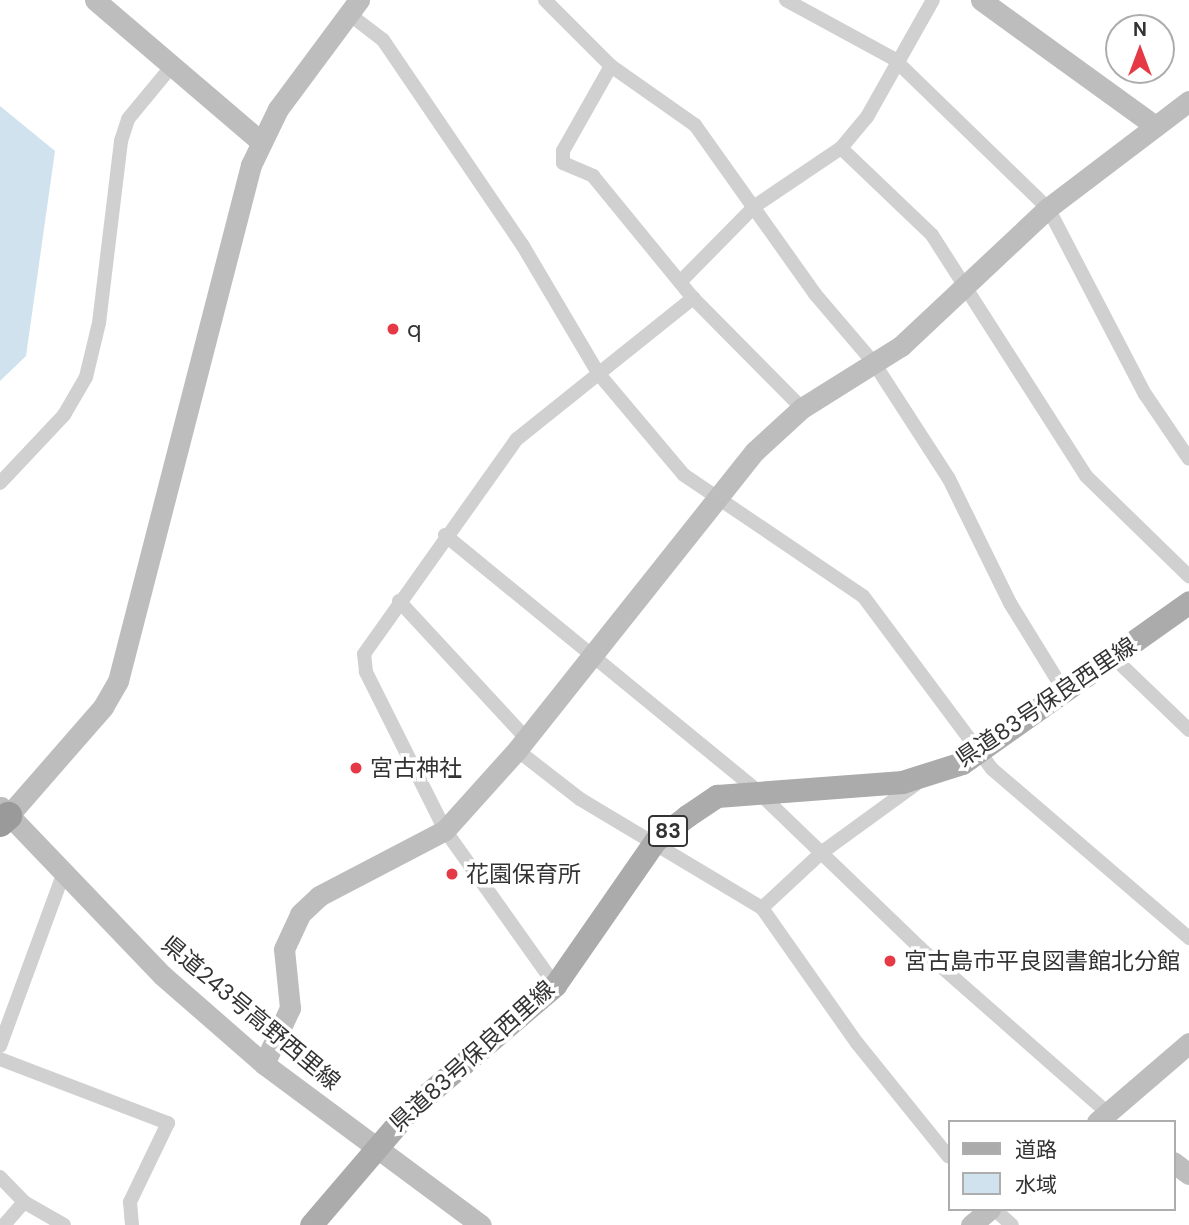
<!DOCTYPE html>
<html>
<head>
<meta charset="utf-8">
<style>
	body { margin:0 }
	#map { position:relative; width:1189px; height:1225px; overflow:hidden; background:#fff; font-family:"DM Sans","Noto Sans JP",sans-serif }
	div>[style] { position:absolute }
	.water>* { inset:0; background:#cfe2ee }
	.street>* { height:14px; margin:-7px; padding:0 7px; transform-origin:7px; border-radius:7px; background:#d0d0d0 }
	.secondary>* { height:21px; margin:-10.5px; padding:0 10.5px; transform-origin:10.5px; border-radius:10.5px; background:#bdbdbd }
	.primary>* { height:23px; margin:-11.5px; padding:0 11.5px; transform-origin:11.5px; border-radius:11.5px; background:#ababab }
	.highway>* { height:28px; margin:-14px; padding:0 14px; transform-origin:14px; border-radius:14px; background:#9a9a9a }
	.dots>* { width:19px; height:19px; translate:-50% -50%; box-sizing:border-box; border:4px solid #fff; border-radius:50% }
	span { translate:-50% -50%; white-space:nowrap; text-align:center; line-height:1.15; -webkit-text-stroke:7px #fff; paint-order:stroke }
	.shield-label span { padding:2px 5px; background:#fff; border:2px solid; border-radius:5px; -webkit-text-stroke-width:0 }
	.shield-label { font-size:21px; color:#333; font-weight:700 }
	.poi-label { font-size:23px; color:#333 }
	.left { translate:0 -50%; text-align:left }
	.street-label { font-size:23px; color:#333 }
	.legend { position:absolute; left:948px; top:1120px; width:228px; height:91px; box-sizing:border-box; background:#fff; border:2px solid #adadad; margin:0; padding:9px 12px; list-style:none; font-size:21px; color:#333 }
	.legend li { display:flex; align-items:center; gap:14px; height:35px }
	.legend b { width:35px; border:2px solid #adadad }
	.north { position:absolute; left:1105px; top:14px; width:70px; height:70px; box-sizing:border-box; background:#fff; border:2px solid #adadad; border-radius:50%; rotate:0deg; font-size:19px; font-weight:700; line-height:28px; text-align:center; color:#333 }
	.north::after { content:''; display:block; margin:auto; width:24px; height:32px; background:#e63946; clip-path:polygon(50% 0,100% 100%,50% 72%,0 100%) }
</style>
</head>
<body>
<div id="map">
	<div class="water">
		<div style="clip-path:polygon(0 106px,55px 151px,26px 356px,0 381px)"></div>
	</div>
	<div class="street">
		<div style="left:545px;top:0;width:93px;rotate:45deg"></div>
		<div style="left:611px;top:66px;width:103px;rotate:35.1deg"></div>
		<div style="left:695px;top:125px;width:207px;rotate:54.6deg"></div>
		<div style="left:815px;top:294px;width:91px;rotate:49.5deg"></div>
		<div style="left:874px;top:363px;width:138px;rotate:57.1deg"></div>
		<div style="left:949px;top:479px;width:138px;rotate:63.8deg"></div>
		<div style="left:1010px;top:603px;width:107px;rotate:58.4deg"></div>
		<div style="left:786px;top:0;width:123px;rotate:28.6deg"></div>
		<div style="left:894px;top:59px;width:214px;rotate:44.1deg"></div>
		<div style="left:1048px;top:208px;width:210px;rotate:62.5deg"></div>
		<div style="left:1145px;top:394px;width:78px;rotate:55.9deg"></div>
		<div style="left:349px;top:14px;width:43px;rotate:37.4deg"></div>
		<div style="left:383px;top:40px;width:249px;rotate:55.8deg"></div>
		<div style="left:523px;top:246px;width:147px;rotate:59.4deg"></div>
		<div style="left:598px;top:373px;width:133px;rotate:49.9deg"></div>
		<div style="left:684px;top:475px;width:216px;rotate:34.1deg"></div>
		<div style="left:863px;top:596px;width:216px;rotate:53.3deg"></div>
		<div style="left:992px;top:769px;width:260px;rotate:40.6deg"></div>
		<div style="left:611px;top:66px;width:98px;rotate:119.5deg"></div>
		<div style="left:563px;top:151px;width:12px;rotate:90deg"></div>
		<div style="left:563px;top:163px;width:33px;rotate:23deg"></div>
		<div style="left:593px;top:176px;width:158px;rotate:50.7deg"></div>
		<div style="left:693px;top:298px;width:155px;rotate:45.3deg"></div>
		<div style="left:841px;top:148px;width:126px;rotate:43.7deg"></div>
		<div style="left:932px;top:235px;width:286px;rotate:57.4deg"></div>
		<div style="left:1086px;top:476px;width:144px;rotate:44.2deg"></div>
		<div style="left:682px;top:280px;width:104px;rotate:-45.4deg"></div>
		<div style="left:755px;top:206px;width:104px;rotate:-34deg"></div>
		<div style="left:841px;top:148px;width:40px;rotate:-50deg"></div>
		<div style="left:867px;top:117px;width:134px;rotate:-60.6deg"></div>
		<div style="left:0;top:483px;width:93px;rotate:-46.7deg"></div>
		<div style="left:64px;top:415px;width:44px;rotate:-59.9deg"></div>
		<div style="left:86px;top:377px;width:56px;rotate:-76.5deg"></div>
		<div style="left:99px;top:323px;width:183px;rotate:-83.1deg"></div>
		<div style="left:121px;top:141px;width:23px;rotate:-72deg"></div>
		<div style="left:128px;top:119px;width:67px;rotate:-50.4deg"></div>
		<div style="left:445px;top:535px;width:402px;rotate:39.3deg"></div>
		<div style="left:756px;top:790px;width:228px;rotate:43.9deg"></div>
		<div style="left:920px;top:948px;width:250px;rotate:41.3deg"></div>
		<div style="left:399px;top:601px;width:185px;rotate:47.2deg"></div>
		<div style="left:1114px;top:658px;width:104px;rotate:43.8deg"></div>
		<div style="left:517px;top:750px;width:80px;rotate:37.9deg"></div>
		<div style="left:580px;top:799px;width:212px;rotate:30.9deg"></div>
		<div style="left:762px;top:908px;width:165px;rotate:54.9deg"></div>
		<div style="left:857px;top:1043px;width:146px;rotate:51.1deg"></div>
		<div style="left:762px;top:908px;width:81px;rotate:-43deg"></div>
		<div style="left:821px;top:853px;width:117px;rotate:-36deg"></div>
		<div style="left:555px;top:985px;width:190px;rotate:-125.4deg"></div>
		<div style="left:445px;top:830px;width:177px;rotate:-116.6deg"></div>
		<div style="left:366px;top:672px;width:18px;rotate:-96deg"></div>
		<div style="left:364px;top:654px;width:264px;rotate:-54.6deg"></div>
		<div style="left:517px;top:439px;width:226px;rotate:-38.7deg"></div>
		<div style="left:0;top:1046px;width:182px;rotate:-69.8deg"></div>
		<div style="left:0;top:1059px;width:180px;rotate:20.9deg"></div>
		<div style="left:168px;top:1123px;width:88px;rotate:115.7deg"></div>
		<div style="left:130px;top:1202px;width:23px;rotate:85deg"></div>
		<div style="left:0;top:1177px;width:35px;rotate:46deg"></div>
		<div style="left:24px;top:1202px;width:46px;rotate:29.9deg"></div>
		<div style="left:994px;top:1209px;width:24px;rotate:42deg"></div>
		<div style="left:4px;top:1225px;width:30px;rotate:-49deg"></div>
	</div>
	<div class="secondary">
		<div style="left:95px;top:0;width:217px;rotate:40.5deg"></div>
		<div style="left:981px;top:0;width:215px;rotate:35.9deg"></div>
		<div style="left:1px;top:807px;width:233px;rotate:46.2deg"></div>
		<div style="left:162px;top:975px;width:135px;rotate:41.1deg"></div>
		<div style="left:264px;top:1064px;width:270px;rotate:36.6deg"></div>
		<div style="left:8px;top:816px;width:145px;rotate:-48.9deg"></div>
		<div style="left:103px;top:707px;width:30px;rotate:-60deg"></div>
		<div style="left:118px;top:681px;width:533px;rotate:-75.55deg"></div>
		<div style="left:251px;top:165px;width:62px;rotate:-64.3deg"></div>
		<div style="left:278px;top:109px;width:136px;rotate:-53.4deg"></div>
		<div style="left:264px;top:1064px;width:62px;rotate:-65.1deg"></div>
		<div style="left:290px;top:1008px;width:59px;rotate:-95.8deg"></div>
		<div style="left:284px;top:949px;width:38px;rotate:-65deg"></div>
		<div style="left:300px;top:914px;width:26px;rotate:-43deg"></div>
		<div style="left:319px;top:896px;width:142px;rotate:-27.6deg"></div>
		<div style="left:445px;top:830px;width:108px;rotate:-48deg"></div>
		<div style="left:517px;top:750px;width:382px;rotate:-51.5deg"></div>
		<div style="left:755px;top:451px;width:64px;rotate:-42.5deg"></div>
		<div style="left:802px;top:408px;width:117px;rotate:-32.1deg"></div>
		<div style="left:901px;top:346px;width:202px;rotate:-43.2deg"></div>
		<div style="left:1048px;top:208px;width:177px;rotate:-37.2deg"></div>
		<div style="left:1097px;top:1122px;width:121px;rotate:-40.7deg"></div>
		<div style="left:1173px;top:1162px;width:20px;rotate:37deg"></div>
		<div style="left:971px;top:1225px;width:25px;rotate:-40deg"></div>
	</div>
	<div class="primary">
		<div style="left:311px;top:1225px;width:153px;rotate:-49.5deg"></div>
		<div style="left:410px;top:1109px;width:191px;rotate:-40.5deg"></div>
		<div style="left:555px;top:985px;width:175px;rotate:-55.2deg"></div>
		<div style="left:655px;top:841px;width:41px;rotate:-38deg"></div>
		<div style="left:687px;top:816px;width:36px;rotate:-34deg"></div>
		<div style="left:717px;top:796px;width:186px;rotate:-4.3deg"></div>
		<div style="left:902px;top:782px;width:63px;rotate:-17.6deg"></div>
		<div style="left:962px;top:763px;width:278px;rotate:-35.3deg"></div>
	</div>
	<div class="highway">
		<div style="left:0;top:823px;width:11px;rotate:-41deg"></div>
	</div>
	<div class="dots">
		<div style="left:393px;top:329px;background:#e63946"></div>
		<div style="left:356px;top:768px;background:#e63946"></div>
		<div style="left:452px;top:874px;background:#e63946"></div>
		<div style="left:890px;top:961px;background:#e63946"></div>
	</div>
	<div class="shield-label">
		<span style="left:668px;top:831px">83</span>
	</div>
	<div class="poi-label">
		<span class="left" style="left:407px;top:329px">q</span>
		<span class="left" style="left:370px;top:768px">宮古神社</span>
		<span class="left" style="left:466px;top:874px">花園保育所</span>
		<span class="left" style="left:904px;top:961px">宮古島市平良図書館北分館</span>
	</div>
	<div class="street-label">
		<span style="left:1046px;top:702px;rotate:-34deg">県道83号保良西里線</span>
		<span style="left:251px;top:1013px;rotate:40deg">県道243号高野西里線</span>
		<span style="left:472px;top:1056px;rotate:-42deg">県道83号保良西里線</span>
	</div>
	<ul class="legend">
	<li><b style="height:9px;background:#ababab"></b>道路</li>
	<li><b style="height:19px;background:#cfe2ee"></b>水域</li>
	</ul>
	<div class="north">N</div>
</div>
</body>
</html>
